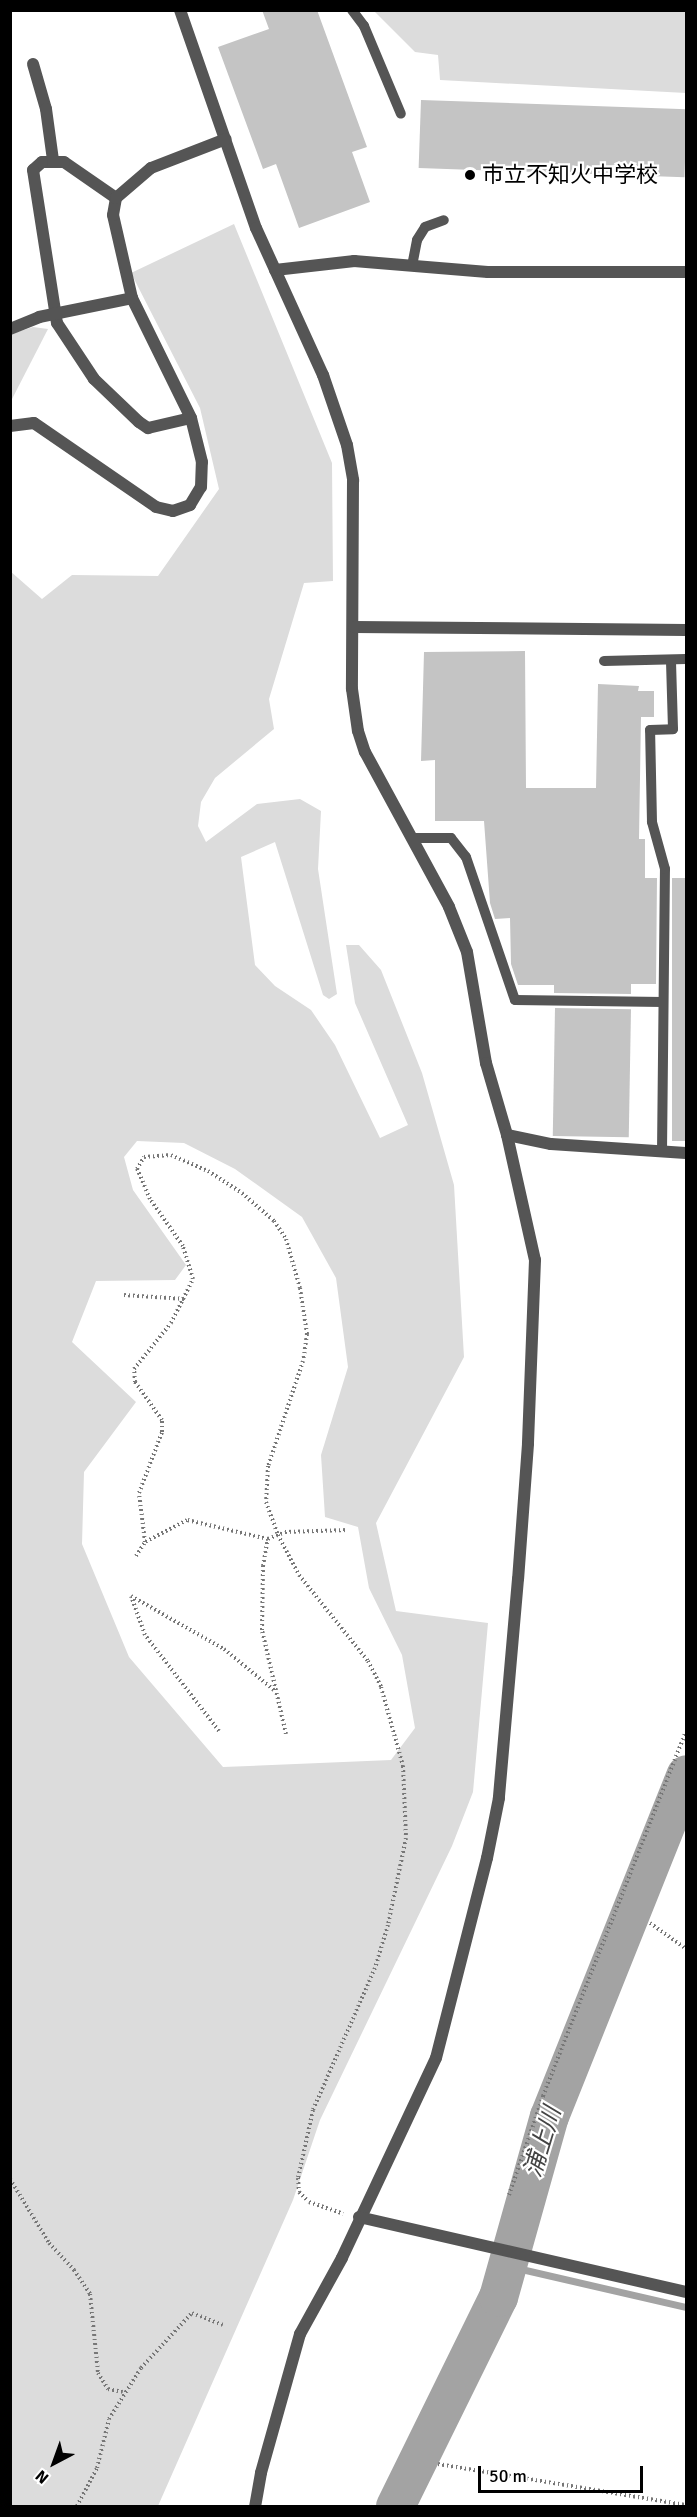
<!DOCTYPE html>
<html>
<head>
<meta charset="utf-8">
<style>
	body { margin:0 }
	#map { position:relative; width:697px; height:2517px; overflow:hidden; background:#fff; font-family:Signika,"Noto Sans JP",sans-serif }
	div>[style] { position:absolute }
	.green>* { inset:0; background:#dcdcdc }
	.stream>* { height:7px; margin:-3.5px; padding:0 3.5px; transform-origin:3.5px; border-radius:3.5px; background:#a3a3a3 }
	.river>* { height:39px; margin:-19.5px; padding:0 19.5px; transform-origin:19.5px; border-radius:19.5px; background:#a3a3a3 }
	.building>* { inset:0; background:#c4c4c4; transform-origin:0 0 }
	.path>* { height:4px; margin-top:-2px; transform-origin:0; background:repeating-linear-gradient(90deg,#777 0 1.5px,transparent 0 4.5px) }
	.service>* { height:10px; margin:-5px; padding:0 5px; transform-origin:5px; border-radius:5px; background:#555 }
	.minor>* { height:12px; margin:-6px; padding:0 6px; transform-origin:6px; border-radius:6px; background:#555 }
	.dots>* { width:16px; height:16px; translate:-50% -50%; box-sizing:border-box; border:3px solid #fff; border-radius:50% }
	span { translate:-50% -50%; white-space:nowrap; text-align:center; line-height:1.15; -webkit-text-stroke:4.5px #fff; paint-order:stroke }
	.poi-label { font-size:22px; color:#000 }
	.left { translate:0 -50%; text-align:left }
	.water-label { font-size:24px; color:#444; font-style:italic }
	.frame { position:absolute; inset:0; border:12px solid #000; pointer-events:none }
	.north { position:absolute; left:24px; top:2433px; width:60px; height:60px; -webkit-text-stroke:4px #fff; paint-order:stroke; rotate:221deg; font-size:16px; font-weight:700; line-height:24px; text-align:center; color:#000 }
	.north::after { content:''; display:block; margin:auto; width:21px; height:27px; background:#000; clip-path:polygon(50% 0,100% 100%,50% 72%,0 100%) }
	.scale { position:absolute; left:478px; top:2466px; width:165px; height:27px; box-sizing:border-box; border:3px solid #000; border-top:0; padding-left:8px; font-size:18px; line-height:21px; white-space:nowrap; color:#000; -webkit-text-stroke:4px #fff; paint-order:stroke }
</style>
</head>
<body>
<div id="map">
	<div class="green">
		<div style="clip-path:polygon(374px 11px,686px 11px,686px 93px,440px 80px,438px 55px,415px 52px)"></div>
		<div style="clip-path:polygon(evenodd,234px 224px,332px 463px,333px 581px,304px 583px,269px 699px,274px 729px,215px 778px,201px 802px,198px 826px,206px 842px,257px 804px,300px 799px,321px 811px,318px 869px,337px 994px,329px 999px,323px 995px,275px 842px,241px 857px,255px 965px,275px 986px,311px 1010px,335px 1045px,380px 1138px,408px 1125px,355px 1003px,346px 945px,359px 945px,381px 970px,422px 1073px,454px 1185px,464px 1357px,376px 1523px,396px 1611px,488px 1623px,473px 1792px,452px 1846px,320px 2120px,293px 2200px,158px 2506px,11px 2506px,10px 571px,42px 599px,72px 575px,158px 576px,219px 489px,200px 408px,131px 273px,234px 224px,137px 1141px,184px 1143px,235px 1169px,302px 1217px,336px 1278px,348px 1367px,321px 1455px,325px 1517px,358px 1527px,369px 1588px,402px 1655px,415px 1728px,391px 1760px,223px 1767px,129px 1657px,82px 1544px,84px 1472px,136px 1402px,72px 1342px,96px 1281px,175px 1280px,186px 1265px,133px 1190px,124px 1157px,137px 1141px)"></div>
		<div style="clip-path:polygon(33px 327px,48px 329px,11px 401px,11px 334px)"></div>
	</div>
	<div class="stream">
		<div style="left:508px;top:2266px;width:183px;rotate:13deg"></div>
	</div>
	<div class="river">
		<div style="left:395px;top:2506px;width:233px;rotate:-63.8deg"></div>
		<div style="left:498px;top:2297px;width:188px;rotate:-74.3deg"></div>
		<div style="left:549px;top:2116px;width:368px;rotate:-68.2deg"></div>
	</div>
	<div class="building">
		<div style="clip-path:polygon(262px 10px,317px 10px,367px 147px,352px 152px,370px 202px,299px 228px,276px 164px,263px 169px,218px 47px,269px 29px)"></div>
		<div style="left:421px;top:100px;width:266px;height:68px;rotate:2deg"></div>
		<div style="clip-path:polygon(525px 651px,526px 788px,596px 788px,598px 684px,639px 686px,638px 691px,654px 691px,654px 717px,641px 717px,639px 839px,645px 839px,645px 878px,657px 878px,656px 984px,631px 984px,631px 994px,554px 993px,554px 985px,518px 985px,511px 964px,510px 918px,495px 919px,490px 903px,484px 821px,435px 821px,435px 760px,421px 761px,424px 652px)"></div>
		<div style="left:672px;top:878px;width:15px;height:263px"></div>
		<div style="left:555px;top:1008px;width:76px;height:128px;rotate:1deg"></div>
	</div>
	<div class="path">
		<div style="left:124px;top:1295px;width:61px;rotate:3.8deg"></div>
		<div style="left:268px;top:1539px;width:18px;rotate:-22deg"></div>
		<div style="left:285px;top:1532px;width:63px;rotate:-1.8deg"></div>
		<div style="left:136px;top:1556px;width:17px;rotate:-57deg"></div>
		<div style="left:219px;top:1731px;width:121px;rotate:-127.6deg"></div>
		<div style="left:145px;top:1635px;width:41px;rotate:-109.7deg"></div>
		<div style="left:131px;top:1596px;width:107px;rotate:29.7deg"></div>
		<div style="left:224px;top:1649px;width:65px;rotate:39.4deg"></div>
		<div style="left:286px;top:1734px;width:107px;rotate:-103deg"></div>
		<div style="left:262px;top:1630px;width:64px;rotate:-89.1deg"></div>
		<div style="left:263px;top:1566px;width:27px;rotate:-80deg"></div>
		<div style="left:268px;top:1539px;width:83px;rotate:-166.8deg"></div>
		<div style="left:187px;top:1520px;width:47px;rotate:152.4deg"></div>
		<div style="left:145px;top:1542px;width:49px;rotate:-97deg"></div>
		<div style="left:139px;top:1493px;width:65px;rotate:-69.3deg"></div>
		<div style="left:162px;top:1432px;width:12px;rotate:-90deg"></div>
		<div style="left:162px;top:1420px;width:47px;rotate:-125.4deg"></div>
		<div style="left:135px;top:1382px;width:13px;rotate:-94deg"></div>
		<div style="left:134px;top:1369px;width:59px;rotate:-51.2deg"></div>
		<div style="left:171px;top:1323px;width:49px;rotate:-63.4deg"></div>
		<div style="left:193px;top:1279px;width:34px;rotate:-107deg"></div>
		<div style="left:183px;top:1246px;width:57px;rotate:-125.1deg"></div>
		<div style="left:150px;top:1199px;width:33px;rotate:-113deg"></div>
		<div style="left:137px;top:1169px;width:14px;rotate:-60deg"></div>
		<div style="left:144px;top:1157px;width:27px;rotate:-4deg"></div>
		<div style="left:171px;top:1155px;width:40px;rotate:23.4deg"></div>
		<div style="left:208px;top:1171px;width:40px;rotate:32.9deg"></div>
		<div style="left:242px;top:1193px;width:43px;rotate:41.2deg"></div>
		<div style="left:274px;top:1221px;width:22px;rotate:56deg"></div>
		<div style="left:286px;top:1239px;width:51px;rotate:74.1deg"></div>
		<div style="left:300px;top:1288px;width:47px;rotate:81.3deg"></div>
		<div style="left:307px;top:1334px;width:27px;rotate:98deg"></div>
		<div style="left:303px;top:1361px;width:111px;rotate:108.4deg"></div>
		<div style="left:268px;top:1466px;width:36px;rotate:93deg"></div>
		<div style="left:266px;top:1502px;width:35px;rotate:70deg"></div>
		<div style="left:278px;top:1535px;width:45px;rotate:62.3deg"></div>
		<div style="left:299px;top:1575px;width:110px;rotate:51.3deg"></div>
		<div style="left:368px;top:1661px;width:29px;rotate:63deg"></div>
		<div style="left:381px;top:1687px;width:82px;rotate:74.4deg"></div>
		<div style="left:403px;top:1766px;width:72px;rotate:87.6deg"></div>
		<div style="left:406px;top:1838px;width:89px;rotate:101.7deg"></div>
		<div style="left:388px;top:1925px;width:45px;rotate:106.8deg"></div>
		<div style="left:375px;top:1968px;width:155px;rotate:113.6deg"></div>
		<div style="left:313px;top:2110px;width:70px;rotate:102.4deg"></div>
		<div style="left:298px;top:2178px;width:14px;rotate:86deg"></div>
		<div style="left:299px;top:2192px;width:14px;rotate:45deg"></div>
		<div style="left:309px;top:2202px;width:36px;rotate:19deg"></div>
		<div style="left:650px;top:1923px;width:44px;rotate:35.8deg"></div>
		<div style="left:10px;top:2179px;width:75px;rotate:58.6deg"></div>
		<div style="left:49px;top:2243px;width:37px;rotate:47deg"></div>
		<div style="left:74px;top:2270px;width:29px;rotate:56deg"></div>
		<div style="left:90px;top:2294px;width:79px;rotate:84.2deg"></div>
		<div style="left:98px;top:2373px;width:19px;rotate:58deg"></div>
		<div style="left:108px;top:2389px;width:15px;rotate:11deg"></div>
		<div style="left:509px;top:2195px;width:105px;rotate:-71deg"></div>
		<div style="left:543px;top:2096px;width:391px;rotate:-68.6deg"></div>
		<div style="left:438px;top:2464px;width:251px;rotate:9.4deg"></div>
		<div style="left:77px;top:2506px;width:43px;rotate:-62.2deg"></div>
		<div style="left:97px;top:2468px;width:50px;rotate:-76.2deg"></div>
		<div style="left:109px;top:2419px;width:60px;rotate:-57.9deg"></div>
		<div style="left:141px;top:2368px;width:75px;rotate:-47.2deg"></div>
		<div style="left:192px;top:2313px;width:33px;rotate:21deg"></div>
	</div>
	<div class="service">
		<div style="left:352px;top:10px;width:20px;rotate:53deg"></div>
		<div style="left:364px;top:26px;width:95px;rotate:67.2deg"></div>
		<div style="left:412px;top:266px;width:26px;rotate:-79deg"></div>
		<div style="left:417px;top:240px;width:15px;rotate:-58deg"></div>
		<div style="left:425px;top:227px;width:20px;rotate:-20deg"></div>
		<div style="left:604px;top:661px;width:82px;rotate:-1.4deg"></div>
		<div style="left:414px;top:838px;width:37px"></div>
		<div style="left:451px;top:838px;width:24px;rotate:52deg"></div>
		<div style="left:466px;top:857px;width:151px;rotate:71.1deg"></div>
		<div style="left:515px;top:1000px;width:148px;rotate:0.8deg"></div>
		<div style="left:662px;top:1152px;width:283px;rotate:-89.4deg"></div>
		<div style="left:665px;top:869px;width:49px;rotate:-105.5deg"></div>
		<div style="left:652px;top:822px;width:92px;rotate:-91.2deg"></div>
		<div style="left:650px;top:730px;width:23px;rotate:-2deg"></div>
		<div style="left:673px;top:729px;width:69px;rotate:-91.7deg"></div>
	</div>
	<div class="minor">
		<div style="left:180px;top:10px;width:231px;rotate:70.8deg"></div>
		<div style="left:256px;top:228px;width:162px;rotate:65.5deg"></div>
		<div style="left:323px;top:375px;width:74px;rotate:71.1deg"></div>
		<div style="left:347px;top:445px;width:36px;rotate:80deg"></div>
		<div style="left:353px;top:480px;width:209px;rotate:90.3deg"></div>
		<div style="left:352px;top:689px;width:42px;rotate:81.9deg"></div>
		<div style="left:358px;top:731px;width:22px;rotate:72deg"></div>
		<div style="left:365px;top:752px;width:176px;rotate:61.5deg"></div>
		<div style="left:449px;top:907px;width:48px;rotate:68.2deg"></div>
		<div style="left:467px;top:952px;width:113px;rotate:80.3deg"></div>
		<div style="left:486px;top:1063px;width:75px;rotate:73.7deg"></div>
		<div style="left:507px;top:1135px;width:128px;rotate:77.4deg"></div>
		<div style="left:535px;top:1260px;width:184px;rotate:92.2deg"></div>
		<div style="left:528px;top:1444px;width:135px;rotate:94.2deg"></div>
		<div style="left:518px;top:1579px;width:220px;rotate:95deg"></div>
		<div style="left:499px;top:1798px;width:61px;rotate:101.3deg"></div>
		<div style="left:487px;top:1858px;width:206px;rotate:104.3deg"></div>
		<div style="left:436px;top:2058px;width:221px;rotate:115.2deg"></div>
		<div style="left:342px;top:2258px;width:87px;rotate:118.9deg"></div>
		<div style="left:300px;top:2334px;width:144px;rotate:105.7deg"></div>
		<div style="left:261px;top:2473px;width:34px;rotate:100deg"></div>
		<div style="left:33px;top:64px;width:47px;rotate:73.9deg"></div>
		<div style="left:46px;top:109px;width:51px;rotate:82.2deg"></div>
		<div style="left:116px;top:198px;width:63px;rotate:-145.3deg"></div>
		<div style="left:64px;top:162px;width:22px;rotate:180deg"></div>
		<div style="left:42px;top:162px;width:12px;rotate:138deg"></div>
		<div style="left:33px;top:170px;width:155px;rotate:81.1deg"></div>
		<div style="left:57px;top:323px;width:67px;rotate:56.5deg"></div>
		<div style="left:94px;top:379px;width:62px;rotate:43.7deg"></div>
		<div style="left:139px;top:422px;width:11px;rotate:34deg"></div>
		<div style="left:148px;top:428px;width:44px;rotate:-13.1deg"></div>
		<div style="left:275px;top:270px;width:80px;rotate:-6.5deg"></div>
		<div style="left:354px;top:261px;width:134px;rotate:4.7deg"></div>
		<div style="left:488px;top:272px;width:198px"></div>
		<div style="left:10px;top:329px;width:31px;rotate:-22deg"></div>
		<div style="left:39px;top:317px;width:95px;rotate:-11.5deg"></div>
		<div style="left:10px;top:426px;width:24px;rotate:-7deg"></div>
		<div style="left:34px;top:423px;width:148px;rotate:34.5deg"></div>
		<div style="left:156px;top:507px;width:17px;rotate:13deg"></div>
		<div style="left:173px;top:511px;width:18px;rotate:-19deg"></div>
		<div style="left:190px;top:505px;width:21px;rotate:-59deg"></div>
		<div style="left:201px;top:487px;width:25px;rotate:-88deg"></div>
		<div style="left:202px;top:462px;width:45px;rotate:-104deg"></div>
		<div style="left:191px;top:418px;width:134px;rotate:-116.2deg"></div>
		<div style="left:132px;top:298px;width:85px;rotate:-102.9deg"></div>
		<div style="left:113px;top:215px;width:17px;rotate:-80deg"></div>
		<div style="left:116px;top:198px;width:46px;rotate:-40.6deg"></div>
		<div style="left:151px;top:168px;width:80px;rotate:-21.1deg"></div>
		<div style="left:354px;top:627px;width:332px;rotate:0.5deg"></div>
		<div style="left:507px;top:1135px;width:45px;rotate:11.6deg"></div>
		<div style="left:551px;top:1144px;width:135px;rotate:3.8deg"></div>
		<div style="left:359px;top:2217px;width:335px;rotate:12.9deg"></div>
	</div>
	<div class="dots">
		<div style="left:470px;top:175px;background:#000"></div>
	</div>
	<div class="poi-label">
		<span class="left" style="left:482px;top:175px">市立不知火中学校</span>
	</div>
	<div class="water-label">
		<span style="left:543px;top:2142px;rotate:-73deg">浦上川</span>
	</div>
	<div class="frame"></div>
	<div class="north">N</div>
	<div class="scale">50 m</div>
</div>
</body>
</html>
